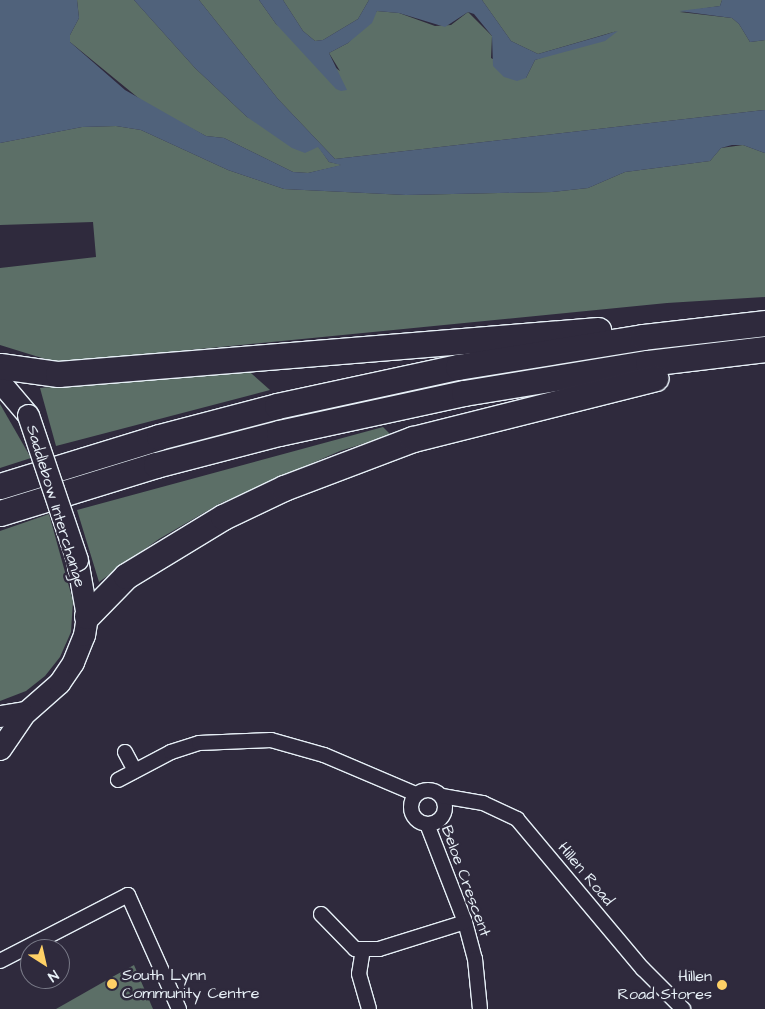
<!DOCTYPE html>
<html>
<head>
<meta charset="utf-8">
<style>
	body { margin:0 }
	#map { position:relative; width:765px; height:1009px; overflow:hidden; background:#2f2a3d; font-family:"Architects Daughter",sans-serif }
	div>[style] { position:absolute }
	.green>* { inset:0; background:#5c6f67 }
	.water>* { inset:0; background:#50627b }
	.roads { filter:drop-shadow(1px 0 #e8f1f8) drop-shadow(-1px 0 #e8f1f8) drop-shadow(0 1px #e8f1f8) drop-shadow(0 -1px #e8f1f8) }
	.street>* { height:14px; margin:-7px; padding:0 7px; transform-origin:7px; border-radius:7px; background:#2f2a3d }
	.street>.ring { margin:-7px; padding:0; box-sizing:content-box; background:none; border:14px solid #2f2a3d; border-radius:50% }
	.primary>* { height:21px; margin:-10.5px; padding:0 10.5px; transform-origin:10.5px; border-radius:10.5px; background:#2f2a3d }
	.highway>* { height:25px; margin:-12.5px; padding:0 12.5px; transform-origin:12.5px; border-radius:12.5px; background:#2f2a3d }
	.bridges { filter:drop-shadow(1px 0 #e8f1f8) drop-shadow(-1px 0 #e8f1f8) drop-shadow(0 1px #e8f1f8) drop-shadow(0 -1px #e8f1f8) }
	.primary-bridge>* { height:21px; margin:-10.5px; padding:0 10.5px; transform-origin:10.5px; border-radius:10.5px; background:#2f2a3d }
	.dots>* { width:14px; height:14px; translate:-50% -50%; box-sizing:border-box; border:2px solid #2f2a3d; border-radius:50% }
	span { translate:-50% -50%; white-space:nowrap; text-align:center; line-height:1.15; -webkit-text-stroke:5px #2f2a3d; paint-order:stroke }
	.street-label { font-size:16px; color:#e8f1f8 }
	.poi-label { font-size:16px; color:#e8f1f8 }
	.left { translate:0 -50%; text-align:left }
	.right { translate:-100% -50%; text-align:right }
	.north { position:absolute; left:20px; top:939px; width:50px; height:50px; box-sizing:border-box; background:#2f2a3d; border:1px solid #797a88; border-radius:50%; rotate:145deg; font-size:14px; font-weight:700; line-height:20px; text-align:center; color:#e8f1f8 }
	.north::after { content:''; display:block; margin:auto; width:18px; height:22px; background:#ffd166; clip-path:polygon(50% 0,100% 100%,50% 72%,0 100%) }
</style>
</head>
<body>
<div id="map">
	<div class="green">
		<div style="clip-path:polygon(77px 0,134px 0,195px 68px,247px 117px,318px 146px,329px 162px,343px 165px,308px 173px,293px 172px,224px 138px,206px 136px,147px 105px,70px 42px,70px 35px,79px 18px)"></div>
		<div style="clip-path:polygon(199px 0,259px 0,276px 24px,340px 71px,329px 53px,348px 43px,377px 11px,399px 13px,435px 26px,451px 25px,468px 12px,492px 36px,491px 58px,526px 78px,535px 60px,617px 31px,538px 54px,511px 41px,482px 0,722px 0,720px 6px,680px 12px,732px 18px,739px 24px,750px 42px,765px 40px,765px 110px,335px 159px,278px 99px)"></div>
		<div style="clip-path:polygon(283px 0,369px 0,358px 19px,323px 40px,315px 41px,303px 31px)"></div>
		<div style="clip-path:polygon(116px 126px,141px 130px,228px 170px,284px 189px,406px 195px,552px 192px,588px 188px,625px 172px,710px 161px,721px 148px,743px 145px,765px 153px,765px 297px,667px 303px,58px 363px,0 345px,0 268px,96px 257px,93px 222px,0 225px,0 143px,82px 127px)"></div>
		<div style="clip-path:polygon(244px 367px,270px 390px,56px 446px,40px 388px)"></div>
		<div style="clip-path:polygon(0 404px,31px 458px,0 468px)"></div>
		<div style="clip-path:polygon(383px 427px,391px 435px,340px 451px,219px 504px,159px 539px,99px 582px,77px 510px)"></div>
		<div style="clip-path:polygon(49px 514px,73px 601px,71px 632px,60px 657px,45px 676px,26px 691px,0 701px,0 531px)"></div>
		<div style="clip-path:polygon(134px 965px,153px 1009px,56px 1009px,114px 976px)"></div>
	</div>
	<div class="water">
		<div style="clip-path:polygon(0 0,77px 0,79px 18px,70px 35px,70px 42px,125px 90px,206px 136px,224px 138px,293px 172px,308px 173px,341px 165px,329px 162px,318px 147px,305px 153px,292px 148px,247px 117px,195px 68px,134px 0,199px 0,278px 99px,335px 159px,765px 110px,765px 153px,743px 145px,732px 145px,721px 148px,710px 161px,625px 172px,588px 188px,552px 192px,406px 195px,284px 189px,228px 170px,141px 130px,116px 126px,82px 127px,0 143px)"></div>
		<div style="clip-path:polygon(259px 0,283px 0,303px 31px,315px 41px,323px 40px,358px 19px,369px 0,482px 0,511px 41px,538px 54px,618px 31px,605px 41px,535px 60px,526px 78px,517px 81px,504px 77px,493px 66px,492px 36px,474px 14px,468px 12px,445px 27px,399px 13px,377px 11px,372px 23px,348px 43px,329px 53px,347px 90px,341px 91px,336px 89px,276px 24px)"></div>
		<div style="clip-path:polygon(722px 0,765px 0,765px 40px,750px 42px,739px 24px,732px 18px,679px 11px,720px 6px)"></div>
	</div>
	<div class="roads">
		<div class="street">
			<div style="left:125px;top:752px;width:21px;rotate:62deg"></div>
			<div style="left:118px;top:780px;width:60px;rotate:-27.8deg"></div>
			<div style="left:171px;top:752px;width:29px;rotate:-18deg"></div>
			<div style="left:199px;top:743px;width:72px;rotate:-2.4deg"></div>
			<div style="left:271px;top:740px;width:55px;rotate:15.8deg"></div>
			<div style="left:324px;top:755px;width:100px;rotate:23deg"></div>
			<div class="ring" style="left:411px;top:790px;width:20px;height:20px"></div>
			<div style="left:442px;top:796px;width:42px;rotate:9.7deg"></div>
			<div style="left:483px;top:803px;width:38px;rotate:25deg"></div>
			<div style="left:517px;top:819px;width:196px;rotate:50deg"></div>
			<div style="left:643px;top:969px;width:57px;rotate:45deg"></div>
			<div style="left:427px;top:824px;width:105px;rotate:68.8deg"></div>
			<div style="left:465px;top:922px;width:38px;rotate:75deg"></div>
			<div style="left:475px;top:959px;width:50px;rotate:84.3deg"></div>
			<div style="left:321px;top:914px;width:49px;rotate:45.8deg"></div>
			<div style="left:355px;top:949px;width:24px"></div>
			<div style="left:379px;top:949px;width:90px;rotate:-17.4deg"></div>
			<div style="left:363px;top:949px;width:25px;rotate:99deg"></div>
			<div style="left:359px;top:974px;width:36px;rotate:74deg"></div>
			<div style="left:0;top:961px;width:144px;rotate:-27.3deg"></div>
			<div style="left:128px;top:895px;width:125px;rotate:65.9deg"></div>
		</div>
		<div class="primary">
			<div style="left:0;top:382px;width:43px;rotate:49.7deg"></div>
			<div style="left:0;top:716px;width:26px;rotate:-9deg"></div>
			<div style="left:26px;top:712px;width:44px;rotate:-41.3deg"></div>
			<div style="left:59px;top:683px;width:25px;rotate:-56deg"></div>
			<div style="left:73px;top:662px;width:29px;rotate:-68deg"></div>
			<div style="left:84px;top:635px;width:19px;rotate:-81deg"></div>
			<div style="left:87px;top:616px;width:57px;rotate:-100.1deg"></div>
			<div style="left:0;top:749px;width:42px;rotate:-55.6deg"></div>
		</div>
		<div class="highway">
			<div style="left:0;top:366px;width:59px;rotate:7.9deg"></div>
			<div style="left:58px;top:374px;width:542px;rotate:-4.66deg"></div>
			<div style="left:0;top:486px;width:166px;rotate:-17.1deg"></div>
			<div style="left:159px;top:437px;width:122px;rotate:-14.7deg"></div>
			<div style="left:277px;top:406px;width:185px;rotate:-12.2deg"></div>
			<div style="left:458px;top:367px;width:187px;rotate:-9.2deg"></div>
			<div style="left:643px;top:337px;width:123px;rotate:-6.5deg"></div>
			<div style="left:0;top:513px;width:163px;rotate:-17.1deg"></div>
			<div style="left:156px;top:465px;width:127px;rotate:-14.6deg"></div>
			<div style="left:279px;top:433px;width:189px;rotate:-12.2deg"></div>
			<div style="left:464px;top:393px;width:186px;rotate:-9.3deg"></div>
			<div style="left:648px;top:363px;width:118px;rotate:-6.8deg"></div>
			<div style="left:87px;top:616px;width:56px;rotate:-45.7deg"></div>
			<div style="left:126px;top:576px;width:114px;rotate:-31.3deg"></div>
			<div style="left:223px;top:517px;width:68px;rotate:-25.4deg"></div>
			<div style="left:284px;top:488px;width:138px;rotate:-20.8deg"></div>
			<div style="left:413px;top:439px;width:250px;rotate:-14.1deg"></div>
		</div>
	</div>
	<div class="bridges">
		<div class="primary-bridge">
			<div style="left:28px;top:415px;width:153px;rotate:71.3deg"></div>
		</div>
	</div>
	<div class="dots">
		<div style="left:112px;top:984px;background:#ffd166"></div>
		<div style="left:722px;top:985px;background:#ffd166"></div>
	</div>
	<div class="street-label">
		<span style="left:56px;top:506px;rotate:73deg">Saddlebow Interchange</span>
		<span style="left:586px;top:874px;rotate:50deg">Hillen Road</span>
		<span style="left:466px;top:881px;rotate:70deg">Beloe Crescent</span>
	</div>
	<div class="poi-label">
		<span class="left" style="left:122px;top:984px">South Lynn<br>Community Centre</span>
		<span class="right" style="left:712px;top:985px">Hillen<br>Road Stores</span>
	</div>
	<div class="north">N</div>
</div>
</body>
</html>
